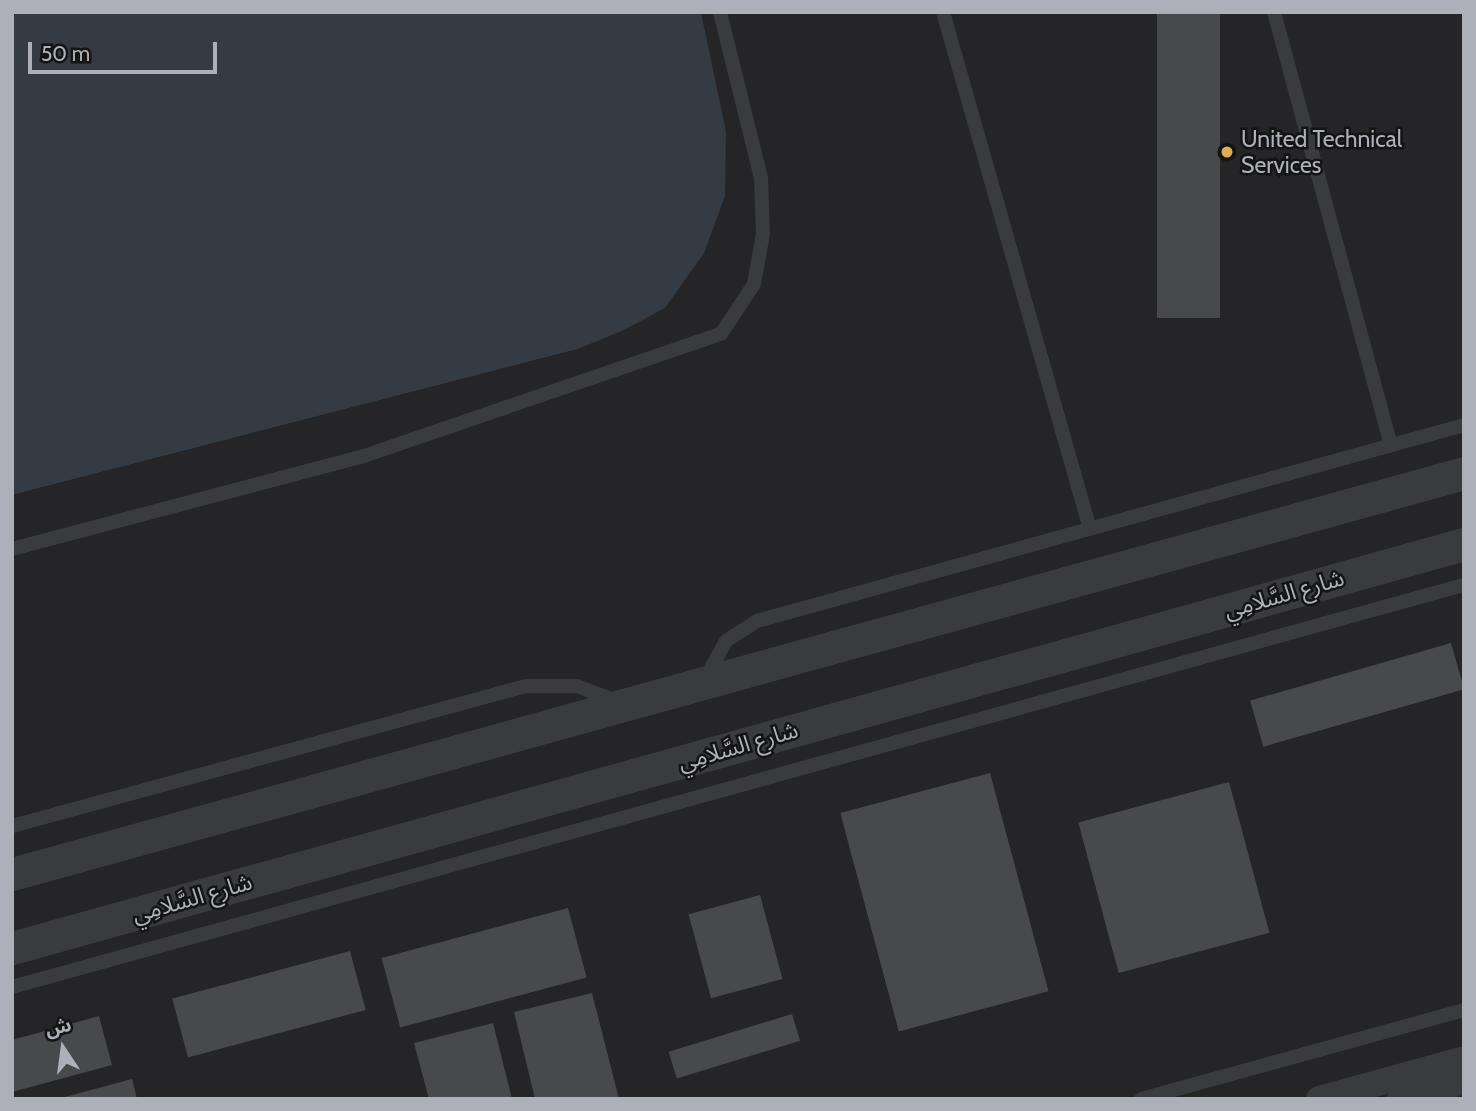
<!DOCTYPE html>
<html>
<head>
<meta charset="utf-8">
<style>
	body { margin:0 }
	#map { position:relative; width:1476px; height:1111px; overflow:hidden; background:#19191a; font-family:Cabin,"Noto Sans Arabic",sans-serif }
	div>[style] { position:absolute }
	.built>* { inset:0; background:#252527 }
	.water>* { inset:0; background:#343b42 }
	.building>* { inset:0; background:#48494c; transform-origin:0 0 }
	.service>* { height:14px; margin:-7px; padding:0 7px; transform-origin:7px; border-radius:7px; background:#3a3b3f }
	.minor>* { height:26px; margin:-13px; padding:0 13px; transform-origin:13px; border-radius:13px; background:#3a3b3f }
	.tertiary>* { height:33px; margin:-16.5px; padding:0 16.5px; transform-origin:16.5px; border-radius:16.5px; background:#3a3b3f }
	.dots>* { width:19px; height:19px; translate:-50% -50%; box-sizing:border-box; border:4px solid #141415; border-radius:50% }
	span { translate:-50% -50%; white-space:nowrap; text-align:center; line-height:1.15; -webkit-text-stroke:5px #141415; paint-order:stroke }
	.poi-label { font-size:23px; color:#adb0b8 }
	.left { translate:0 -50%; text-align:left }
	.street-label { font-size:23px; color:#adb0b8 }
	.frame { position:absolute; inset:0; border:14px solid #adb0b8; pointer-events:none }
	.north { position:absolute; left:28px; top:1013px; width:70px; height:70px; -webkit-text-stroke:5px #141415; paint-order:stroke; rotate:347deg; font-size:19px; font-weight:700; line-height:28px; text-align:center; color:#adb0b8 }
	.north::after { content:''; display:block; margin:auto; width:24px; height:32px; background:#adb0b8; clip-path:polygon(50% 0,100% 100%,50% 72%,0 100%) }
	.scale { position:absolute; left:28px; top:42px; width:189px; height:32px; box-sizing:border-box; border:4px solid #adb0b8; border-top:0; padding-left:9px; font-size:21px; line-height:24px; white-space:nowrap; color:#adb0b8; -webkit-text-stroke:5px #141415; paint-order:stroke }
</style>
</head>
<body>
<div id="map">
	<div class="built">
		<div style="clip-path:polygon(701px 12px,1464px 12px,1464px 1099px,12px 1099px,12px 495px,578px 349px,622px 331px,726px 131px)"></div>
	</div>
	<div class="water">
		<div style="clip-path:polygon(12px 12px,701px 12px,726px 131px,725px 196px,704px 253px,665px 308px,622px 331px,578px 349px,12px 495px)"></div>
	</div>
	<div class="building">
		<div style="left:1157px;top:12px;width:63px;height:306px"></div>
		<div style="left:1451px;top:643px;width:48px;height:209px;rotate:74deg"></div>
		<div style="left:990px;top:773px;width:226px;height:155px;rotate:75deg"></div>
		<div style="left:1229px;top:782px;width:156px;height:156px;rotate:75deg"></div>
		<div style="left:760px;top:895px;width:87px;height:74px;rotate:75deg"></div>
		<div style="left:568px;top:908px;width:72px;height:193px;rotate:75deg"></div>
		<div style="left:350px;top:951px;width:61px;height:184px;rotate:75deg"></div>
		<div style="clip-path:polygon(592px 993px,619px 1099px,535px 1099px,514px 1012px)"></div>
		<div style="left:792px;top:1014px;width:28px;height:129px;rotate:73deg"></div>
		<div style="clip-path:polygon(99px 1016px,112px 1065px,12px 1092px,12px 1040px)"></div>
		<div style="clip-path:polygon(493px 1023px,512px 1099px,429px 1099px,414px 1043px)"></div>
		<div style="clip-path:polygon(132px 1079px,137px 1099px,61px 1099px,61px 1098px)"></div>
	</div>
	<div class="service">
		<div style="left:943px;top:12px;width:537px;rotate:74.13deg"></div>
		<div style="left:1274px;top:12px;width:449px;rotate:74.9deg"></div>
		<div style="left:12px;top:549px;width:364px;rotate:-14.8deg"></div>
		<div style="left:364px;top:456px;width:377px;rotate:-18.9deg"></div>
		<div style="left:721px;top:334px;width:60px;rotate:-56.6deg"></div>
		<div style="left:754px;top:284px;width:51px;rotate:-79.8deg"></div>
		<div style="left:763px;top:234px;width:56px;rotate:-92deg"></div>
		<div style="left:761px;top:178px;width:171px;rotate:-103.9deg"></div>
		<div style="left:705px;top:679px;width:43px;rotate:-61.1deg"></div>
		<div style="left:726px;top:641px;width:37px;rotate:-33deg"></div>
		<div style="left:757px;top:621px;width:734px;rotate:-15.49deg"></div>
		<div style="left:12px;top:826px;width:533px;rotate:-15.24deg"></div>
		<div style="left:526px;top:686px;width:51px"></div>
		<div style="left:577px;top:686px;width:42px;rotate:21deg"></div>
		<div style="left:12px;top:987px;width:1507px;rotate:-15.48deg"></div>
		<div style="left:1141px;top:1099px;width:335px;rotate:-15.4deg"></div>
	</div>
	<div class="minor">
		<div style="left:1319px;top:1099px;width:150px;rotate:-15.4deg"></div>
		<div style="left:1400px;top:1099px;width:66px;rotate:-15.7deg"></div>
	</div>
	<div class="tertiary">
		<div style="left:12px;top:874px;width:1506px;rotate:-15.44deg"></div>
		<div style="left:12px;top:948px;width:1507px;rotate:-15.55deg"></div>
	</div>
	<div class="dots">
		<div style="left:1227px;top:152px;background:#dbae4f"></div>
	</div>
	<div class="poi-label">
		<span class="left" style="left:1241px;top:152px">United Technical<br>Services</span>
	</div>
	<div class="street-label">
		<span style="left:1284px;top:594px;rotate:-16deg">شارع السَّلامِي</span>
		<span style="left:738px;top:746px;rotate:-16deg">شارع السَّلامِي</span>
		<span style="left:192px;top:898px;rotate:-16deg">شارع السَّلامِي</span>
	</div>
	<div class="frame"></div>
	<div class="north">ش</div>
	<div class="scale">50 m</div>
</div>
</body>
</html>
